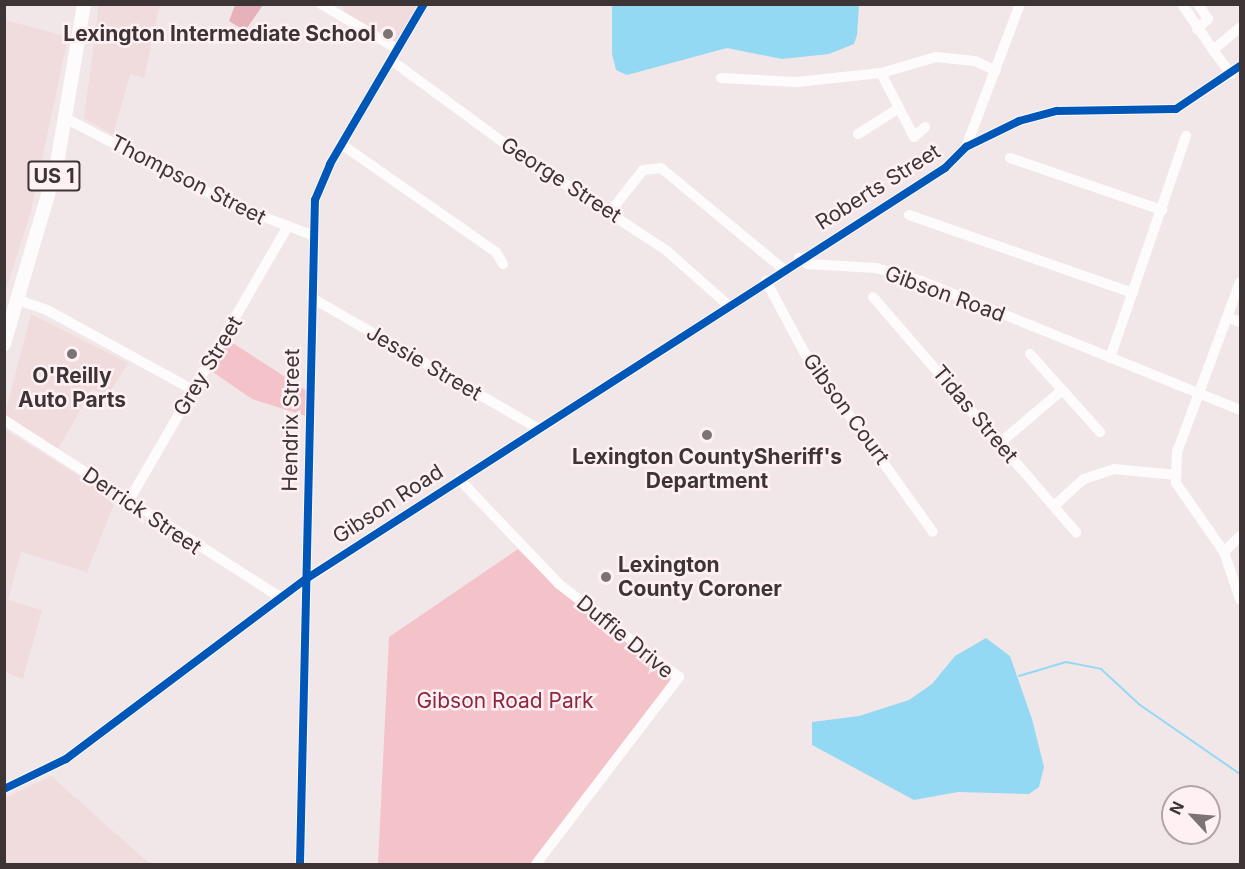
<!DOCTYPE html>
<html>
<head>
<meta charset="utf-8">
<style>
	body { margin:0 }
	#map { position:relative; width:1245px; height:869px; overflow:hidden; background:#f2e7e8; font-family:Inter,sans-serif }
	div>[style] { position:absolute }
	.built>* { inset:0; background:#f0dbdd }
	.green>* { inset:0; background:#f4c3ca }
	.forest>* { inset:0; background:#e7b1b9 }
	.water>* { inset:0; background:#94d9f3 }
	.stream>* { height:2px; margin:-1px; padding:0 1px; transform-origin:1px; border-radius:1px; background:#94d9f3 }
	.minor>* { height:10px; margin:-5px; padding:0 5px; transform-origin:5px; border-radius:5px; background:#fdfbfc }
	.major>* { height:14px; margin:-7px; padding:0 7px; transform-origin:7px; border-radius:7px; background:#fdfbfc }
	.cycleway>* { height:8px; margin:-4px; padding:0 4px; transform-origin:4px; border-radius:4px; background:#0057b8 }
	.dots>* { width:16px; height:16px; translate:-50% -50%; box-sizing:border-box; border:3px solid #fff1f3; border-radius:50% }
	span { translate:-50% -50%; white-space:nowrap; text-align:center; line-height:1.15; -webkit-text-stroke:5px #fff1f3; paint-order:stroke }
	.shield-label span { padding:2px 4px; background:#fff1f3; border:2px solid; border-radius:4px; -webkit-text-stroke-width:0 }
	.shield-label { font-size:20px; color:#3d3435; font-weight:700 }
	.poi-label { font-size:21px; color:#3d3435; font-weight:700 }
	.right { translate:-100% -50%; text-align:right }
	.left { translate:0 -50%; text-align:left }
	.street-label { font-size:21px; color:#3d3435 }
	.park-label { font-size:21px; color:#8e2641 }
	.frame { position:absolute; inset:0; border:6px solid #3d3435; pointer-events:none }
	.north { position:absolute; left:1161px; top:785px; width:60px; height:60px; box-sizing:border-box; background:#fff1f3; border:2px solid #b1a5a7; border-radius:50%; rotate:296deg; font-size:16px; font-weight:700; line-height:24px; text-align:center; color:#3d3435 }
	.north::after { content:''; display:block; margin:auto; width:21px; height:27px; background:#7c7374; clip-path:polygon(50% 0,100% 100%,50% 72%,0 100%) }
</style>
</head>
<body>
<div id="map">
	<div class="built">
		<div style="clip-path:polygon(99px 5px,160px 5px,144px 78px,130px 74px,113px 135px,84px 118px)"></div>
		<div style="clip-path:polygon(343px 5px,424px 5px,397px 49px,344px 18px)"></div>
		<div style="clip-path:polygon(5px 20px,68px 37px,30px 215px,5px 293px)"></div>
		<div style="clip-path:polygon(31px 314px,128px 363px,107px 397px,92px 389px,57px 451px,5px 414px)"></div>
		<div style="clip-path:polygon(4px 429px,116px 499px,87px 572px,21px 552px,8px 600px,42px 610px,23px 679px,5px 672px)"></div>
		<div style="clip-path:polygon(51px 776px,150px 864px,5px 864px,5px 798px)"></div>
	</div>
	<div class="green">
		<div style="clip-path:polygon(225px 338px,310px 393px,309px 417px,252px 399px,207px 368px)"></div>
		<div style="clip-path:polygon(518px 549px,558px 589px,670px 676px,671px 684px,531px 864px,378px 864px,389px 637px)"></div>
	</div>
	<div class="forest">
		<div style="clip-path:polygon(235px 5px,263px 5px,245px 31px,229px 21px)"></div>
	</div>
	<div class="water">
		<div style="clip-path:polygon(612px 5px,859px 5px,857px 35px,854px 44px,829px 54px,782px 59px,727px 48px,627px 75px,616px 70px,612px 54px)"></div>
		<div style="clip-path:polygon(986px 638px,1010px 656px,1032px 719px,1044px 767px,1039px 787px,1029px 794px,958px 792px,914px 800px,812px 745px,812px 722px,859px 716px,909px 700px,932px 684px,955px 656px)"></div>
	</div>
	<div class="stream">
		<div style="left:1019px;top:676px;width:49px;rotate:-16.6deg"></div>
		<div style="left:1066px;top:662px;width:36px;rotate:11deg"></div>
		<div style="left:1101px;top:669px;width:53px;rotate:42.7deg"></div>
		<div style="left:1140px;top:705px;width:121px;rotate:34.6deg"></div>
	</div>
	<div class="minor">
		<div style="left:321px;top:4px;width:88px;rotate:30.6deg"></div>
		<div style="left:1182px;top:4px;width:55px;rotate:56deg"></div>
		<div style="left:1213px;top:50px;width:35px;rotate:-40deg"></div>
		<div style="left:1197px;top:29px;width:15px;rotate:-42deg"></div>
		<div style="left:1208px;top:19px;width:18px;rotate:-124deg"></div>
		<div style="left:1213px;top:50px;width:30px;rotate:53deg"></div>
		<div style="left:391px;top:60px;width:150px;rotate:36.3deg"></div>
		<div style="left:512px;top:149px;width:186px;rotate:33.3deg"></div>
		<div style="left:667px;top:251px;width:80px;rotate:41.5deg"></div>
		<div style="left:881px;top:73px;width:72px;rotate:62.7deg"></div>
		<div style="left:914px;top:137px;width:15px;rotate:-42deg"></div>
		<div style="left:721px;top:78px;width:76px;rotate:3deg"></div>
		<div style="left:797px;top:82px;width:84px;rotate:-6.1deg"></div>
		<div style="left:881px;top:73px;width:57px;rotate:-16.2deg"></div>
		<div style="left:936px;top:57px;width:39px;rotate:6deg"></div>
		<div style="left:975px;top:61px;width:23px;rotate:25deg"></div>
		<div style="left:67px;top:119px;width:186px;rotate:27.5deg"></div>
		<div style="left:232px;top:205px;width:85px;rotate:20.6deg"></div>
		<div style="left:858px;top:134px;width:45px;rotate:-32.3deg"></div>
		<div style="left:341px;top:144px;width:189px;rotate:34.9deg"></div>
		<div style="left:496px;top:252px;width:14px;rotate:60deg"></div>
		<div style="left:966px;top:147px;width:153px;rotate:-69.3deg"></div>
		<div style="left:1010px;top:158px;width:161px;rotate:18.9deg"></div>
		<div style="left:610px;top:212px;width:53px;rotate:-51.8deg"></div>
		<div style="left:643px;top:170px;width:18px;rotate:-6deg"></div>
		<div style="left:661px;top:168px;width:158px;rotate:39.6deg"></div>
		<div style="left:909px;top:215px;width:237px;rotate:19.2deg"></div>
		<div style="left:799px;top:258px;width:11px;rotate:34deg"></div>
		<div style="left:808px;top:264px;width:68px;rotate:3.4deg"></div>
		<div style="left:876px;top:268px;width:47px;rotate:16.1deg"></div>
		<div style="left:921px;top:281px;width:344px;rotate:22deg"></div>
		<div style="left:766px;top:281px;width:81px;rotate:61.8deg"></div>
		<div style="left:804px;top:352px;width:221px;rotate:54.4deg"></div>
		<div style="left:1240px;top:282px;width:181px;rotate:110.3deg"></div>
		<div style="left:1177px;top:452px;width:31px;rotate:92deg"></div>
		<div style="left:1176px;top:483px;width:84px;rotate:55.2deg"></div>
		<div style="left:1224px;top:552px;width:50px;rotate:71.2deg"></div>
		<div style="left:873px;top:297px;width:311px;rotate:49.2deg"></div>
		<div style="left:312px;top:298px;width:260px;rotate:30deg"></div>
		<div style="left:18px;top:300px;width:31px;rotate:19deg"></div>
		<div style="left:47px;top:310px;width:166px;rotate:28.7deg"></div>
		<div style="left:1229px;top:318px;width:12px;rotate:20deg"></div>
		<div style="left:1030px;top:354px;width:105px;rotate:48.1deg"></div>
		<div style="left:1110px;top:358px;width:235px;rotate:-71.1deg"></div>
		<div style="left:4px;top:420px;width:329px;rotate:32.7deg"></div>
		<div style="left:1000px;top:443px;width:80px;rotate:-40.4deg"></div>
		<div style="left:459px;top:479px;width:145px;rotate:46.4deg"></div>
		<div style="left:559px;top:584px;width:152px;rotate:37.8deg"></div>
		<div style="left:679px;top:677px;width:235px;rotate:127.4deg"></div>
		<div style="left:128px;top:502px;width:317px;rotate:-59.9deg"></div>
		<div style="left:1055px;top:505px;width:39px;rotate:-42deg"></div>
		<div style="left:1084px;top:479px;width:32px;rotate:-18deg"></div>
		<div style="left:1114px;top:469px;width:63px;rotate:5.4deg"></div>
		<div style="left:1224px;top:552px;width:23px;rotate:-45deg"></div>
		<div style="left:4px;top:789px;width:69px;rotate:-25.8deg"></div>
		<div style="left:66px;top:759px;width:300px;rotate:-36.9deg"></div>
		<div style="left:306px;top:579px;width:760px;rotate:-32.75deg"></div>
		<div style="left:945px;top:168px;width:30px;rotate:-45deg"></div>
		<div style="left:966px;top:147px;width:59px;rotate:-26.1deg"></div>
		<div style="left:1019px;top:121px;width:39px;rotate:-15deg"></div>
		<div style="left:1057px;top:111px;width:119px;rotate:-1deg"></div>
		<div style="left:1176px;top:109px;width:77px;rotate:-33.9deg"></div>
		<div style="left:300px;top:864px;width:664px;rotate:-88.71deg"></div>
		<div style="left:315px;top:200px;width:39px;rotate:-67deg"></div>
		<div style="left:330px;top:164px;width:186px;rotate:-59.6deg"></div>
	</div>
	<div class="major">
		<div style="left:4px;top:344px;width:188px;rotate:-73.6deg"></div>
		<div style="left:57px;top:164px;width:162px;rotate:-80.4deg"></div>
	</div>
	<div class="cycleway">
		<div style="left:4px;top:789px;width:69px;rotate:-25.8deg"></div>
		<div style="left:66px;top:759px;width:300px;rotate:-36.9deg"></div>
		<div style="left:306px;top:579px;width:760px;rotate:-32.75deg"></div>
		<div style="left:945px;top:168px;width:30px;rotate:-45deg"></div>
		<div style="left:966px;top:147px;width:59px;rotate:-26.1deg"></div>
		<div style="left:1019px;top:121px;width:39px;rotate:-15deg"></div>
		<div style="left:1057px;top:111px;width:119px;rotate:-1deg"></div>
		<div style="left:1176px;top:109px;width:77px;rotate:-33.9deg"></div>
		<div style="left:300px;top:864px;width:664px;rotate:-88.71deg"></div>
		<div style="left:315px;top:200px;width:39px;rotate:-67deg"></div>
		<div style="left:330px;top:164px;width:186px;rotate:-59.6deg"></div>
	</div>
	<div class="dots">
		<div style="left:388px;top:34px;background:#7c7374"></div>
		<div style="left:72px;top:354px;background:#7c7374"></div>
		<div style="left:707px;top:435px;background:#7c7374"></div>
		<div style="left:606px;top:577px;background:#7c7374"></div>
	</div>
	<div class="shield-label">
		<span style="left:54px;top:176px">US 1</span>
	</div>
	<div class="poi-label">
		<span class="right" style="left:376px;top:34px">Lexington Intermediate School</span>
		<span style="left:72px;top:388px">O'Reilly<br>Auto Parts</span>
		<span style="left:707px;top:469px">Lexington CountySheriff's<br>Department</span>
		<span class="left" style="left:618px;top:577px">Lexington<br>County Coroner</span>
	</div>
	<div class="street-label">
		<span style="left:188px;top:180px;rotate:27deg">Thompson Street</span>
		<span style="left:561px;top:180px;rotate:33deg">George Street</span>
		<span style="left:878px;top:187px;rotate:-32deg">Roberts Street</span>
		<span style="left:945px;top:294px;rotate:20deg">Gibson Road</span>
		<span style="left:424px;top:363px;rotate:30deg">Jessie Street</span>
		<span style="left:208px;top:366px;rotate:-59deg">Grey Street</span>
		<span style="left:846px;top:409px;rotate:54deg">Gibson Court</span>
		<span style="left:975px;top:414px;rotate:50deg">Tidas Street</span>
		<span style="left:291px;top:420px;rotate:-89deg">Hendrix Street</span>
		<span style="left:388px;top:504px;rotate:-33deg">Gibson Road</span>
		<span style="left:142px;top:511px;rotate:34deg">Derrick Street</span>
		<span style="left:625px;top:637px;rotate:39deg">Duffie Drive</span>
	</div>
	<div class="park-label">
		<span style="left:505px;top:701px">Gibson Road Park</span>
	</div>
	<div class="frame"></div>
	<div class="north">N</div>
</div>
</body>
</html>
